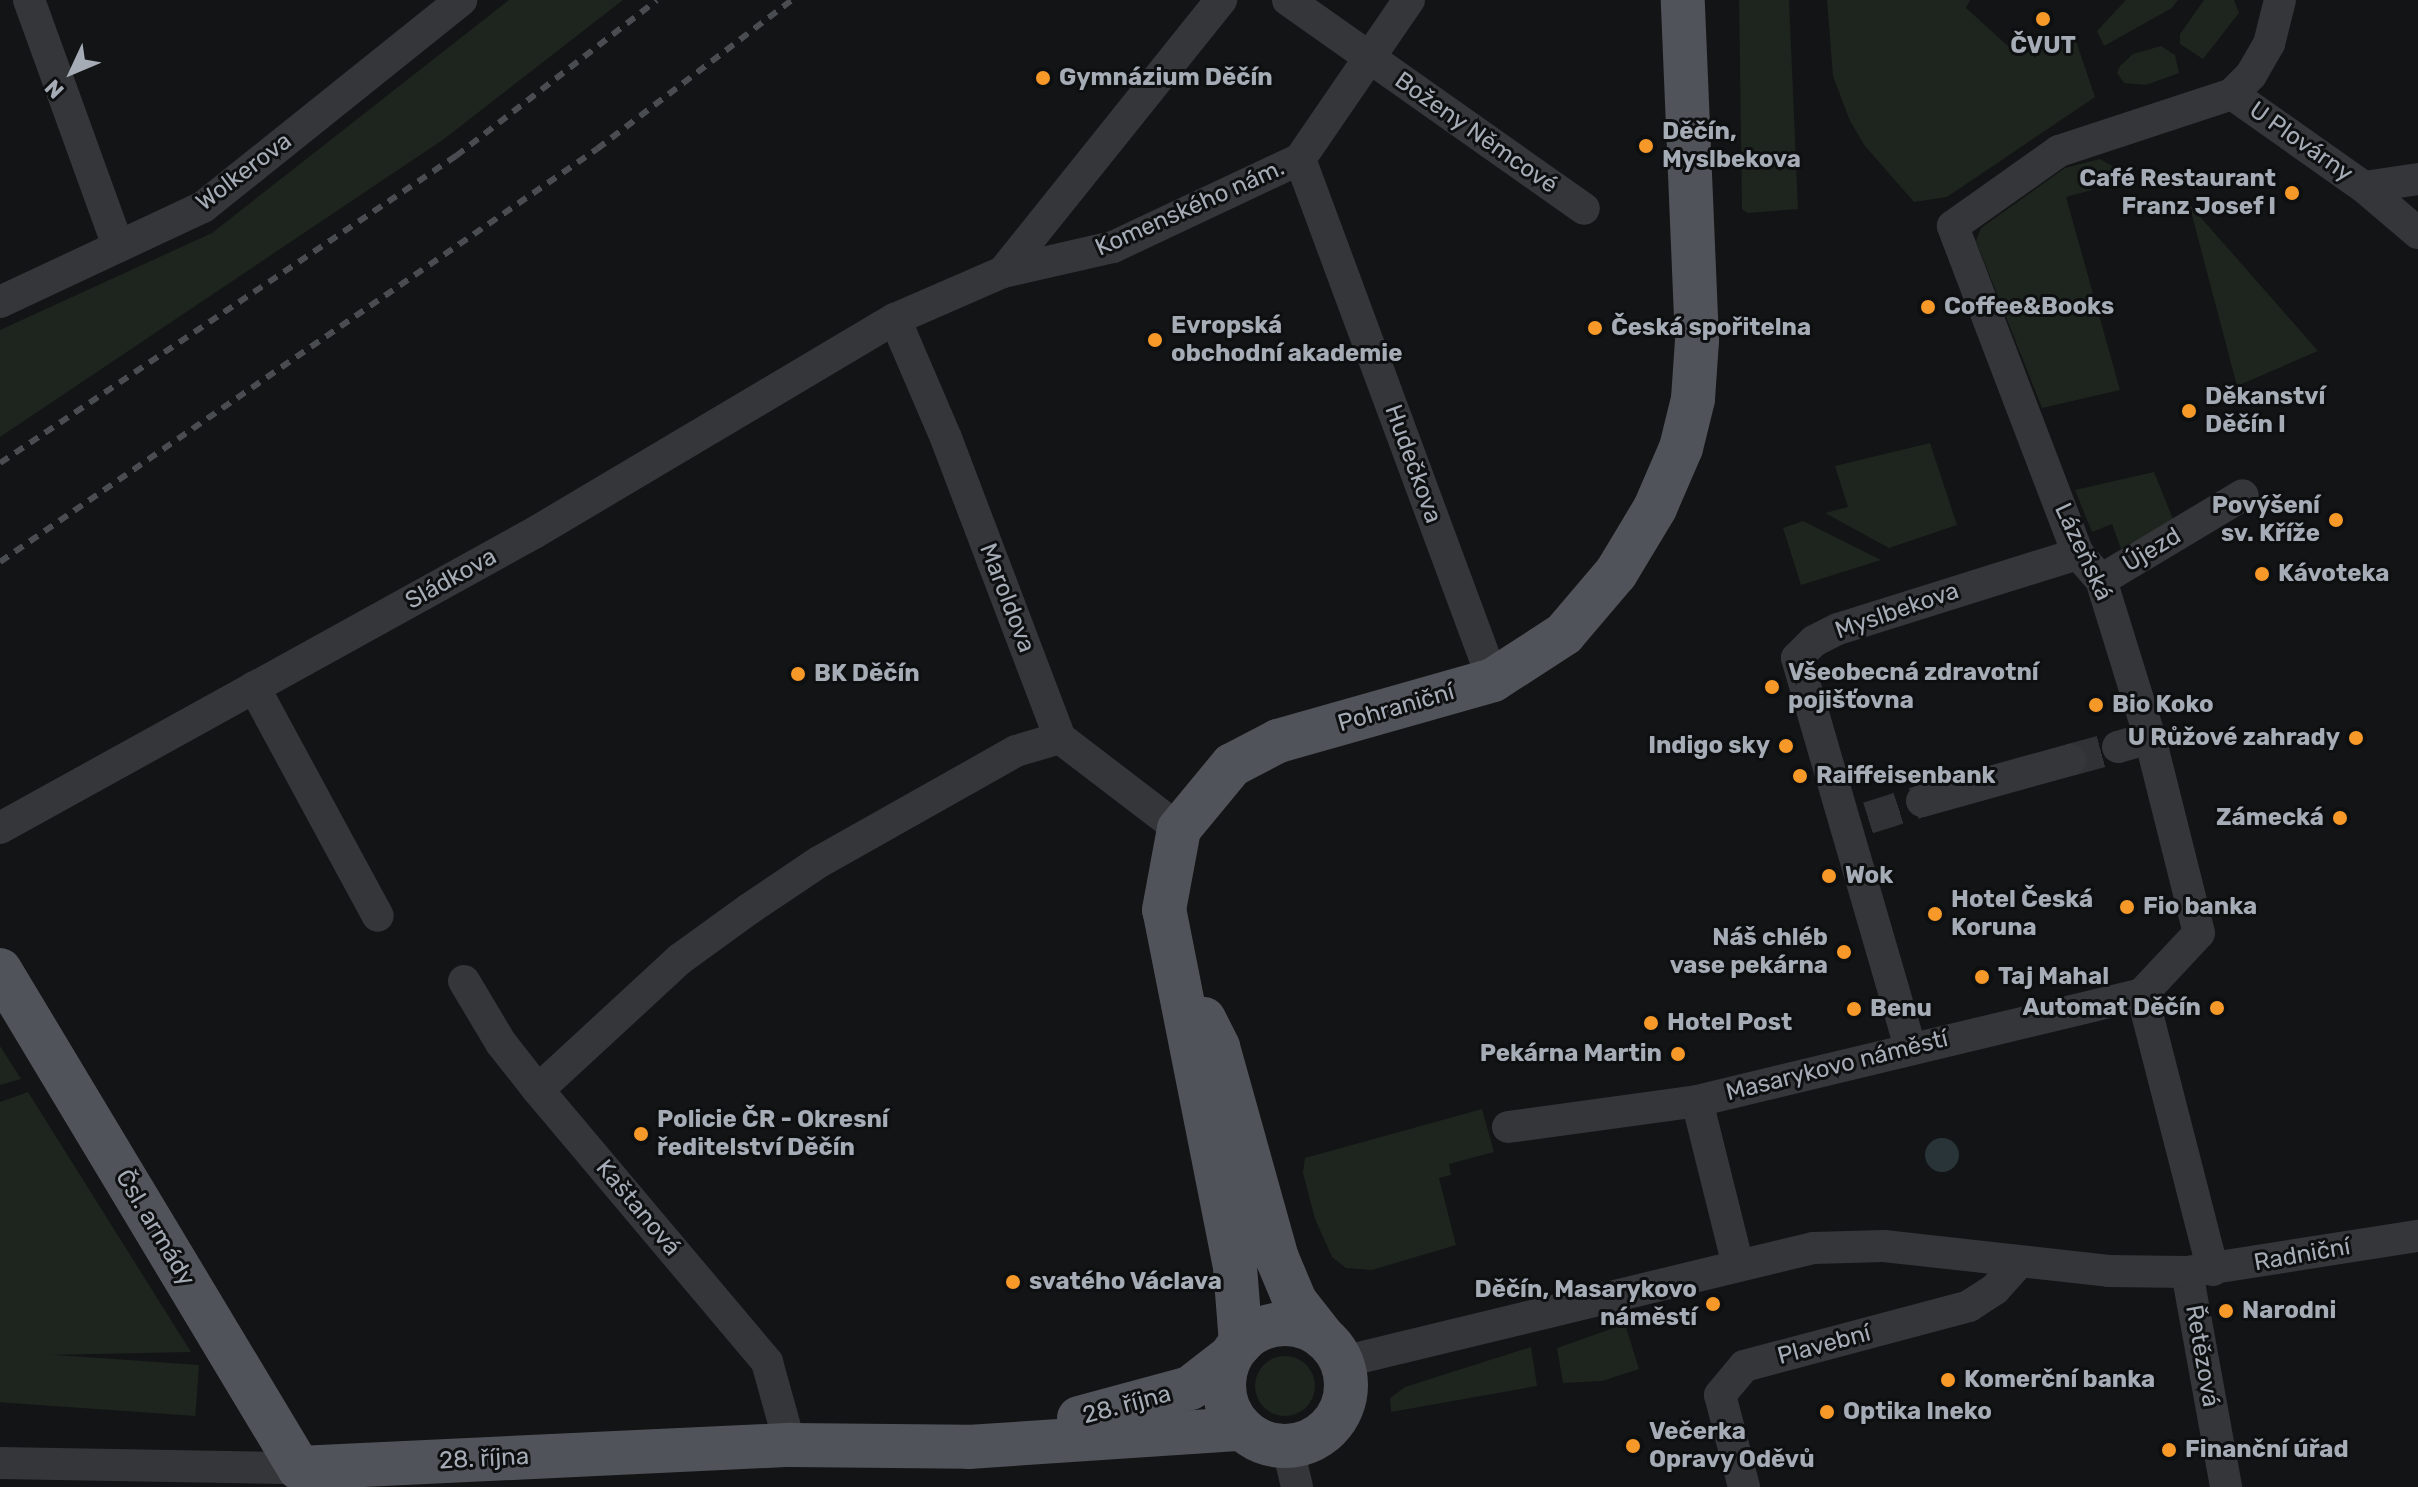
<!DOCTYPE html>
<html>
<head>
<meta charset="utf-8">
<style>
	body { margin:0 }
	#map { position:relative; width:2418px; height:1487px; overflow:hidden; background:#131415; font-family:Rubik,sans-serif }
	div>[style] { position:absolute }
	.green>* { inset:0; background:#1d251e; transform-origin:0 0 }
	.round { border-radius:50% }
	.water>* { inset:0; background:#293439 }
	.minor-tunnel>* { height:32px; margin-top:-16px; transform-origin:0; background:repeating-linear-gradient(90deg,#303235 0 32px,transparent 0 48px) }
	.minor>* { height:32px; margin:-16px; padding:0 16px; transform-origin:16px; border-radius:16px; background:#34363a }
	.primary>* { height:44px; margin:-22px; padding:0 22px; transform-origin:22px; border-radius:22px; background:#505359 }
	.primary>.ring { margin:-22px; padding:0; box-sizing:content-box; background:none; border:44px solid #505359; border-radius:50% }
	.rail>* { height:6px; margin-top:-3px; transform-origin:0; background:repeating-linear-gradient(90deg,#494c51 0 10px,transparent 0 18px) }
	.dots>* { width:22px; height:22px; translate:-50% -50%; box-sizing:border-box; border:4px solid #0e0f10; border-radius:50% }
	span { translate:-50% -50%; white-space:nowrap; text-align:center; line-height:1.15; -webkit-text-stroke:6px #0e0f10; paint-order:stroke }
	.poi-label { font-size:24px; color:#a5acb6; font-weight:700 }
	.left { translate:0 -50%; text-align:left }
	.right { translate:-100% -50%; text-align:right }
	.street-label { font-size:24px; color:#a5acb6 }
	.north { position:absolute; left:32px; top:32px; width:80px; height:80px; -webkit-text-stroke:6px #0e0f10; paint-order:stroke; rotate:226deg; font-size:22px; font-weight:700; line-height:32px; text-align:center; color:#a5acb6 }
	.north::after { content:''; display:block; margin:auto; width:28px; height:36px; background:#a5acb6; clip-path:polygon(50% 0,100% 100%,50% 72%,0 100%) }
</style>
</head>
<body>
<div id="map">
	<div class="green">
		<div style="clip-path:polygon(509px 0,623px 0,444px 139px,0 437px,0 330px,212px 233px)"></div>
		<div style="clip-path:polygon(1739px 0,1789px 0,1798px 209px,1747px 213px,1742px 209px)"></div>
		<div style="clip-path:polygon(1827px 0,1970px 0,1966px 8px,2018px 55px,2075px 38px,2095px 97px,1947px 197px,1914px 202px,1865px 146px,1850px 121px,1833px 76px)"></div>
		<div style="clip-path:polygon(2126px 0,2178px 0,2172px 8px,2104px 46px,2097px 31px)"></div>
		<div style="clip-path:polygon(2204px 0,2234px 0,2239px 13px,2203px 59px,2180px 44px,2180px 34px)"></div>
		<div style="clip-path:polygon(2161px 46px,2175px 55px,2179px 73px,2146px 85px,2124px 83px,2117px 73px,2120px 66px,2133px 54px)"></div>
		<div style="clip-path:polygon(2100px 159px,2132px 178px,2106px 185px,2102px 173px,2090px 177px,2092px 190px,2066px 197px,2120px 390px,2042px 408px,1976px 241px,1981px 228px,2065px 168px)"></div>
		<div style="clip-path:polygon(2189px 204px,2318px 351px,2237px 386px)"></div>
		<div style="clip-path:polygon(1930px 443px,1957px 525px,1889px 548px,1825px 513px,1848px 507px,1835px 466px)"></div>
		<div style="clip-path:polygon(2154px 472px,2173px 519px,2121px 549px,2112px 524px,2092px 532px,2075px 490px)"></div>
		<div style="clip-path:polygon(1803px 521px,1881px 560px,1801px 585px,1783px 528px)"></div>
		<div style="clip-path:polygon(0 1046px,21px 1079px,0 1085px)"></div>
		<div style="clip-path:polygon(28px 1092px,191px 1352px,0 1356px,0 1102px)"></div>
		<div style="clip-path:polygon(1482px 1109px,1494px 1152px,1449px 1164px,1451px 1175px,1439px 1178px,1456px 1245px,1372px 1270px,1346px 1268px,1332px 1257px,1315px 1219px,1303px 1173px,1305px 1158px)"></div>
		<div style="clip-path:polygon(1625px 1324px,1639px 1369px,1602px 1381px,1563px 1383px,1557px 1348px)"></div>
		<div style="clip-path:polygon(1531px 1347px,1537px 1386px,1391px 1412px,1390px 1398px,1405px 1387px)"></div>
		<div class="round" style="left:1255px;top:1356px;width:60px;height:60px"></div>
		<div style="left:199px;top:1365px;width:51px;height:199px;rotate:94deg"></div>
	</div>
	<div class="water">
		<div class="round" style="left:1925px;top:1138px;width:34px;height:34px"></div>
	</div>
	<div class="minor-tunnel">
		<div style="left:2070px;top:760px;width:50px;rotate:-15.2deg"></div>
		<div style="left:1868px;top:818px;width:57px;rotate:-17.5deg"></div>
	</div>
	<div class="minor">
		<div style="left:29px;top:0;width:262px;rotate:70.1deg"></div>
		<div style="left:1288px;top:0;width:362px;rotate:35.2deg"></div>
		<div style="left:2232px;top:94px;width:161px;rotate:35.2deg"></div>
		<div style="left:2364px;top:187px;width:71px;rotate:40.4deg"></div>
		<div style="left:1300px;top:159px;width:556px;rotate:69.67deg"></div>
		<div style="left:2364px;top:187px;width:55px;rotate:-8.4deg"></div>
		<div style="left:1003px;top:272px;width:349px;rotate:-51.3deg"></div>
		<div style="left:0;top:302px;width:224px;rotate:-25.1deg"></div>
		<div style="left:203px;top:207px;width:331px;rotate:-38.7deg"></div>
		<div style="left:895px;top:319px;width:129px;rotate:66.8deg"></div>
		<div style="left:946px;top:438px;width:321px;rotate:69.2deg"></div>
		<div style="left:1060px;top:738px;width:150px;rotate:37.4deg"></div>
		<div style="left:2101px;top:580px;width:165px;rotate:-30.9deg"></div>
		<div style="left:254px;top:687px;width:260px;rotate:61.6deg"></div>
		<div style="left:2118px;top:747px;width:33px;rotate:-16deg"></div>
		<div style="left:1922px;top:801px;width:154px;rotate:-15.5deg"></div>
		<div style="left:0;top:828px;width:610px;rotate:-28.92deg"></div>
		<div style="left:534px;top:533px;width:420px;rotate:-30.7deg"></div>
		<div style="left:895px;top:319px;width:118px;rotate:-23.5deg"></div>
		<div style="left:1003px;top:272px;width:113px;rotate:-12.8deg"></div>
		<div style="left:1113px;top:247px;width:207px;rotate:-25.2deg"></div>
		<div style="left:1300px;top:159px;width:193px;rotate:-55.6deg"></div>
		<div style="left:464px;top:981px;width:72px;rotate:59.2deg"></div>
		<div style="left:501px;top:1043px;width:60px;rotate:51.8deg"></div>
		<div style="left:538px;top:1090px;width:356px;rotate:49.9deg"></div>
		<div style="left:767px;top:1362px;width:86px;rotate:74.5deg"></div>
		<div style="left:2142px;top:994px;width:285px;rotate:75.6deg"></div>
		<div style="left:1910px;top:1047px;width:405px;rotate:-106.2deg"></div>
		<div style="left:1797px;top:658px;width:24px;rotate:-45deg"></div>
		<div style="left:1814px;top:641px;width:27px;rotate:-27deg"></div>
		<div style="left:1838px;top:629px;width:251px;rotate:-17.4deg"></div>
		<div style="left:538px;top:1090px;width:193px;rotate:-42.7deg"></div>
		<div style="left:680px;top:959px;width:85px;rotate:-35.9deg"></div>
		<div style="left:749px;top:909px;width:84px;rotate:-33.9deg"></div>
		<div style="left:819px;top:862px;width:226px;rotate:-29.4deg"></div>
		<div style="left:1016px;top:751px;width:46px;rotate:-16.5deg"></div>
		<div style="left:1697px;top:1101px;width:169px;rotate:76deg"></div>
		<div style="left:1508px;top:1127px;width:191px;rotate:-7.8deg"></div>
		<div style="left:1697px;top:1101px;width:458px;rotate:-13.5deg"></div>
		<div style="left:2142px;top:994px;width:83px;rotate:-46.9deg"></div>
		<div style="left:2199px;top:933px;width:201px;rotate:-104.1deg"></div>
		<div style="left:2150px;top:738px;width:165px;rotate:-107.2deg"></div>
		<div style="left:2101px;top:580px;width:35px;rotate:-131deg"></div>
		<div style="left:2078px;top:554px;width:351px;rotate:-110.9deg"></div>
		<div style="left:1953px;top:226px;width:130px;rotate:-35.3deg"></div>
		<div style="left:2059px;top:151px;width:182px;rotate:-18.2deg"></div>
		<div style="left:2232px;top:94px;width:27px;rotate:-45deg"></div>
		<div style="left:2251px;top:75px;width:36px;rotate:-60deg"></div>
		<div style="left:2269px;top:44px;width:45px;rotate:-76deg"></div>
		<div style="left:2187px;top:1272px;width:219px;rotate:79.7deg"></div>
		<div style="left:1342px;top:1362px;width:485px;rotate:-13.6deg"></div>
		<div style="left:1813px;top:1248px;width:71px;rotate:-1.6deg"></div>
		<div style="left:1884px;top:1246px;width:226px;rotate:6.3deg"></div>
		<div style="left:2109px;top:1271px;width:78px;rotate:0.7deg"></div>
		<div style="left:2187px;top:1272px;width:234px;rotate:-8.9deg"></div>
		<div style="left:1288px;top:1448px;width:40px;rotate:77deg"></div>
		<div style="left:0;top:1463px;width:299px;rotate:1deg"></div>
		<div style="left:299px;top:1468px;width:15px;rotate:58deg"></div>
		<div style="left:1744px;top:1487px;width:95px;rotate:-104.6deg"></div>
		<div style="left:1720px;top:1395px;width:38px;rotate:-50deg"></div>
		<div style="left:1744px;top:1366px;width:233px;rotate:-14.9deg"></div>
		<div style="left:1969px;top:1306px;width:31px;rotate:-33deg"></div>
		<div style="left:1995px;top:1289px;width:36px;rotate:-48deg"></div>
	</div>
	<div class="primary">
		<div style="left:0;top:970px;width:581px;rotate:59.02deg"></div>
		<div style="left:299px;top:1468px;width:492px;rotate:-2.7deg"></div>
		<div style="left:790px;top:1445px;width:178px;rotate:0.6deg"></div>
		<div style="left:968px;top:1447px;width:273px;rotate:-3.8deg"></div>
		<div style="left:1204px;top:1019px;width:31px;rotate:63deg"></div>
		<div style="left:1218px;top:1047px;width:219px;rotate:74.4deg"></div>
		<div style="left:1277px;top:1258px;width:47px;rotate:67.3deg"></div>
		<div style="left:1295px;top:1301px;width:47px;rotate:51.9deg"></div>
		<div class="ring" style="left:1224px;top:1324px;width:78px;height:78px"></div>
		<div style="left:1241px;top:1343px;width:76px;rotate:-94.5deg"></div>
		<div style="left:1235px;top:1267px;width:364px;rotate:-101.2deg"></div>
		<div style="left:1164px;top:910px;width:82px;rotate:-79.5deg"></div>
		<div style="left:1179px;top:829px;width:83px;rotate:-50.4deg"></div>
		<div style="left:1232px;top:765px;width:52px;rotate:-27.6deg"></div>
		<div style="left:1278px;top:741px;width:223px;rotate:-15.8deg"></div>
		<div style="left:1493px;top:680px;width:85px;rotate:-32.9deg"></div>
		<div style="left:1564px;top:634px;width:80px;rotate:-49.6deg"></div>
		<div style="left:1616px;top:573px;width:76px;rotate:-59deg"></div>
		<div style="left:1655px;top:508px;width:65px;rotate:-66.6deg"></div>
		<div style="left:1681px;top:448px;width:50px;rotate:-76.2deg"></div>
		<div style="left:1693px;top:399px;width:58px;rotate:-86.1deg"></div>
		<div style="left:1697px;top:341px;width:341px;rotate:-92.4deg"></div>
		<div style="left:1079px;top:1418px;width:115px;rotate:-15.1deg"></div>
		<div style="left:1190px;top:1388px;width:51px;rotate:-37.8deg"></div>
	</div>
	<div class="rail">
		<div style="left:0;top:463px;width:550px;rotate:-33.95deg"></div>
		<div style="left:456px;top:156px;width:254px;rotate:-37.8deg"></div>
		<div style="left:0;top:562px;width:726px;rotate:-34.68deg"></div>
		<div style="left:597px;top:149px;width:245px;rotate:-37.4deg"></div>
	</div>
	<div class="dots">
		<div style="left:2043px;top:19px;background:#f79929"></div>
		<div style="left:1043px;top:78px;background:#f79929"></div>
		<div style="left:1646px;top:146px;background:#f79929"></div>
		<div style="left:2292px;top:193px;background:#f79929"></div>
		<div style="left:1928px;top:307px;background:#f79929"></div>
		<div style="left:1595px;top:328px;background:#f79929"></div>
		<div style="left:1155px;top:340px;background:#f79929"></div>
		<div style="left:2189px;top:411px;background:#f79929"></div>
		<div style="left:2336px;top:520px;background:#f79929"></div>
		<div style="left:2262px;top:574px;background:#f79929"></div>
		<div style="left:798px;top:674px;background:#f79929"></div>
		<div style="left:1772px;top:687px;background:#f79929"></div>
		<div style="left:2096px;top:705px;background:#f79929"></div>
		<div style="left:2356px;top:738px;background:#f79929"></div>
		<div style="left:1786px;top:746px;background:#f79929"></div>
		<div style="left:1800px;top:776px;background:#f79929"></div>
		<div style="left:2340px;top:818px;background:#f79929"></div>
		<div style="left:1829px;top:876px;background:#f79929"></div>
		<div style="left:2127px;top:907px;background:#f79929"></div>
		<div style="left:1935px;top:914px;background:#f79929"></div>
		<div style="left:1844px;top:952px;background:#f79929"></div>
		<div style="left:1982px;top:977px;background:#f79929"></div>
		<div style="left:2217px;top:1008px;background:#f79929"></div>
		<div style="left:1854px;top:1009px;background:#f79929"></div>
		<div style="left:1651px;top:1023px;background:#f79929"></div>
		<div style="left:1678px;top:1054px;background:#f79929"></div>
		<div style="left:641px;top:1134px;background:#f79929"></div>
		<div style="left:1013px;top:1282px;background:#f79929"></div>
		<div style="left:1713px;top:1304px;background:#f79929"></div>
		<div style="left:2226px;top:1311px;background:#f79929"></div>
		<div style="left:1948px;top:1380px;background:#f79929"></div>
		<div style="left:1827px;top:1412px;background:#f79929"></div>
		<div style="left:1633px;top:1446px;background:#f79929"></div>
		<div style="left:2169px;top:1450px;background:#f79929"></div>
	</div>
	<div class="poi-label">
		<span style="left:2043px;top:46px">ČVUT</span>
		<span class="left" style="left:1059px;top:78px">Gymnázium Děčín</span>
		<span class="left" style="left:1662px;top:146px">Děčín,<br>Myslbekova</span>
		<span class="right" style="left:2276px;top:193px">Café Restaurant<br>Franz Josef I</span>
		<span class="left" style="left:1944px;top:307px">Coffee&amp;Books</span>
		<span class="left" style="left:1171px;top:340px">Evropská<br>obchodní akademie</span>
		<span class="left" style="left:1611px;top:328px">Česká spořitelna</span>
		<span class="left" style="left:2205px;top:411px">Děkanství<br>Děčín I</span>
		<span class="right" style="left:2320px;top:520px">Povýšení<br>sv. Kříže</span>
		<span class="left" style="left:2278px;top:574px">Kávoteka</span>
		<span class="left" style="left:1788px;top:687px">Všeobecná zdravotní<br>pojišťovna</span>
		<span class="left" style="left:814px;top:674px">BK Děčín</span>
		<span class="left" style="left:2112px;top:705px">Bio Koko</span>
		<span class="right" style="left:2340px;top:738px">U Růžové zahrady</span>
		<span class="right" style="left:1770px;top:746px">Indigo sky</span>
		<span class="left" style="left:1816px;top:776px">Raiffeisenbank</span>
		<span class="right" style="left:2324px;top:818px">Zámecká</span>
		<span class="left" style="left:1845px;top:876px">Wok</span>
		<span class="left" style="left:1951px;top:914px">Hotel Česká<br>Koruna</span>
		<span class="left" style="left:2143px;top:907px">Fio banka</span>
		<span class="right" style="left:1828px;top:952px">Náš chléb<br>vase pekárna</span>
		<span class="left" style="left:1998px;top:977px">Taj Mahal</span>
		<span class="right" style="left:2201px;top:1008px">Automat Děčín</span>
		<span class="left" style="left:1870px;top:1009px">Benu</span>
		<span class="left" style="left:1667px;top:1023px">Hotel Post</span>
		<span class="right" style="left:1662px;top:1054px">Pekárna Martin</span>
		<span class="left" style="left:657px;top:1134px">Policie ČR - Okresní<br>ředitelství Děčín</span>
		<span class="left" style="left:1029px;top:1282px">svatého Václava</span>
		<span class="right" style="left:1697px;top:1304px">Děčín, Masarykovo<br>náměstí</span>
		<span class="left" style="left:2242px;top:1311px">Narodni</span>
		<span class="left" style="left:1964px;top:1380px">Komerční banka</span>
		<span class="left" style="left:1843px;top:1412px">Optika Ineko</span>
		<span class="left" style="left:1649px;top:1446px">Večerka<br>Opravy Oděvů</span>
		<span class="left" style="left:2185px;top:1450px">Finanční úřad</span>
	</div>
	<div class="street-label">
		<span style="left:1476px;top:133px;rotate:35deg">Boženy Němcové</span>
		<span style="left:2301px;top:142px;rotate:35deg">U Plovárny</span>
		<span style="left:244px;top:172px;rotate:-37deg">Wolkerova</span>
		<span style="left:1190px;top:208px;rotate:-24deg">Komenského nám.</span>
		<span style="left:1413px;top:464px;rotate:70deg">Hudečkova</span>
		<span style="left:2152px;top:550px;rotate:-31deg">Újezd</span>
		<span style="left:2083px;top:552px;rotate:65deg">Lázeňská</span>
		<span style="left:451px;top:579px;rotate:-29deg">Sládkova</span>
		<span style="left:1007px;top:598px;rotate:69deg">Maroldova</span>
		<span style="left:1897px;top:611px;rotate:-19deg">Myslbekova</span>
		<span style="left:1396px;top:708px;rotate:-16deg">Pohraniční</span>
		<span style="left:1837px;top:1066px;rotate:-14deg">Masarykovo náměstí</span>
		<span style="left:638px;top:1208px;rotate:50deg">Kaštanová</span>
		<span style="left:155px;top:1228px;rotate:59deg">Čsl. armády</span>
		<span style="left:2302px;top:1255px;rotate:-10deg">Radniční</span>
		<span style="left:1824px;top:1345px;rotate:-15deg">Plavební</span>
		<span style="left:2202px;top:1356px;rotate:80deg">Řetězová</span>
		<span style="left:1127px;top:1405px;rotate:-15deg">28. října</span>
		<span style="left:484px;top:1459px;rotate:-3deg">28. října</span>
	</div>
	<div class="north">N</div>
</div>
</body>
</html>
